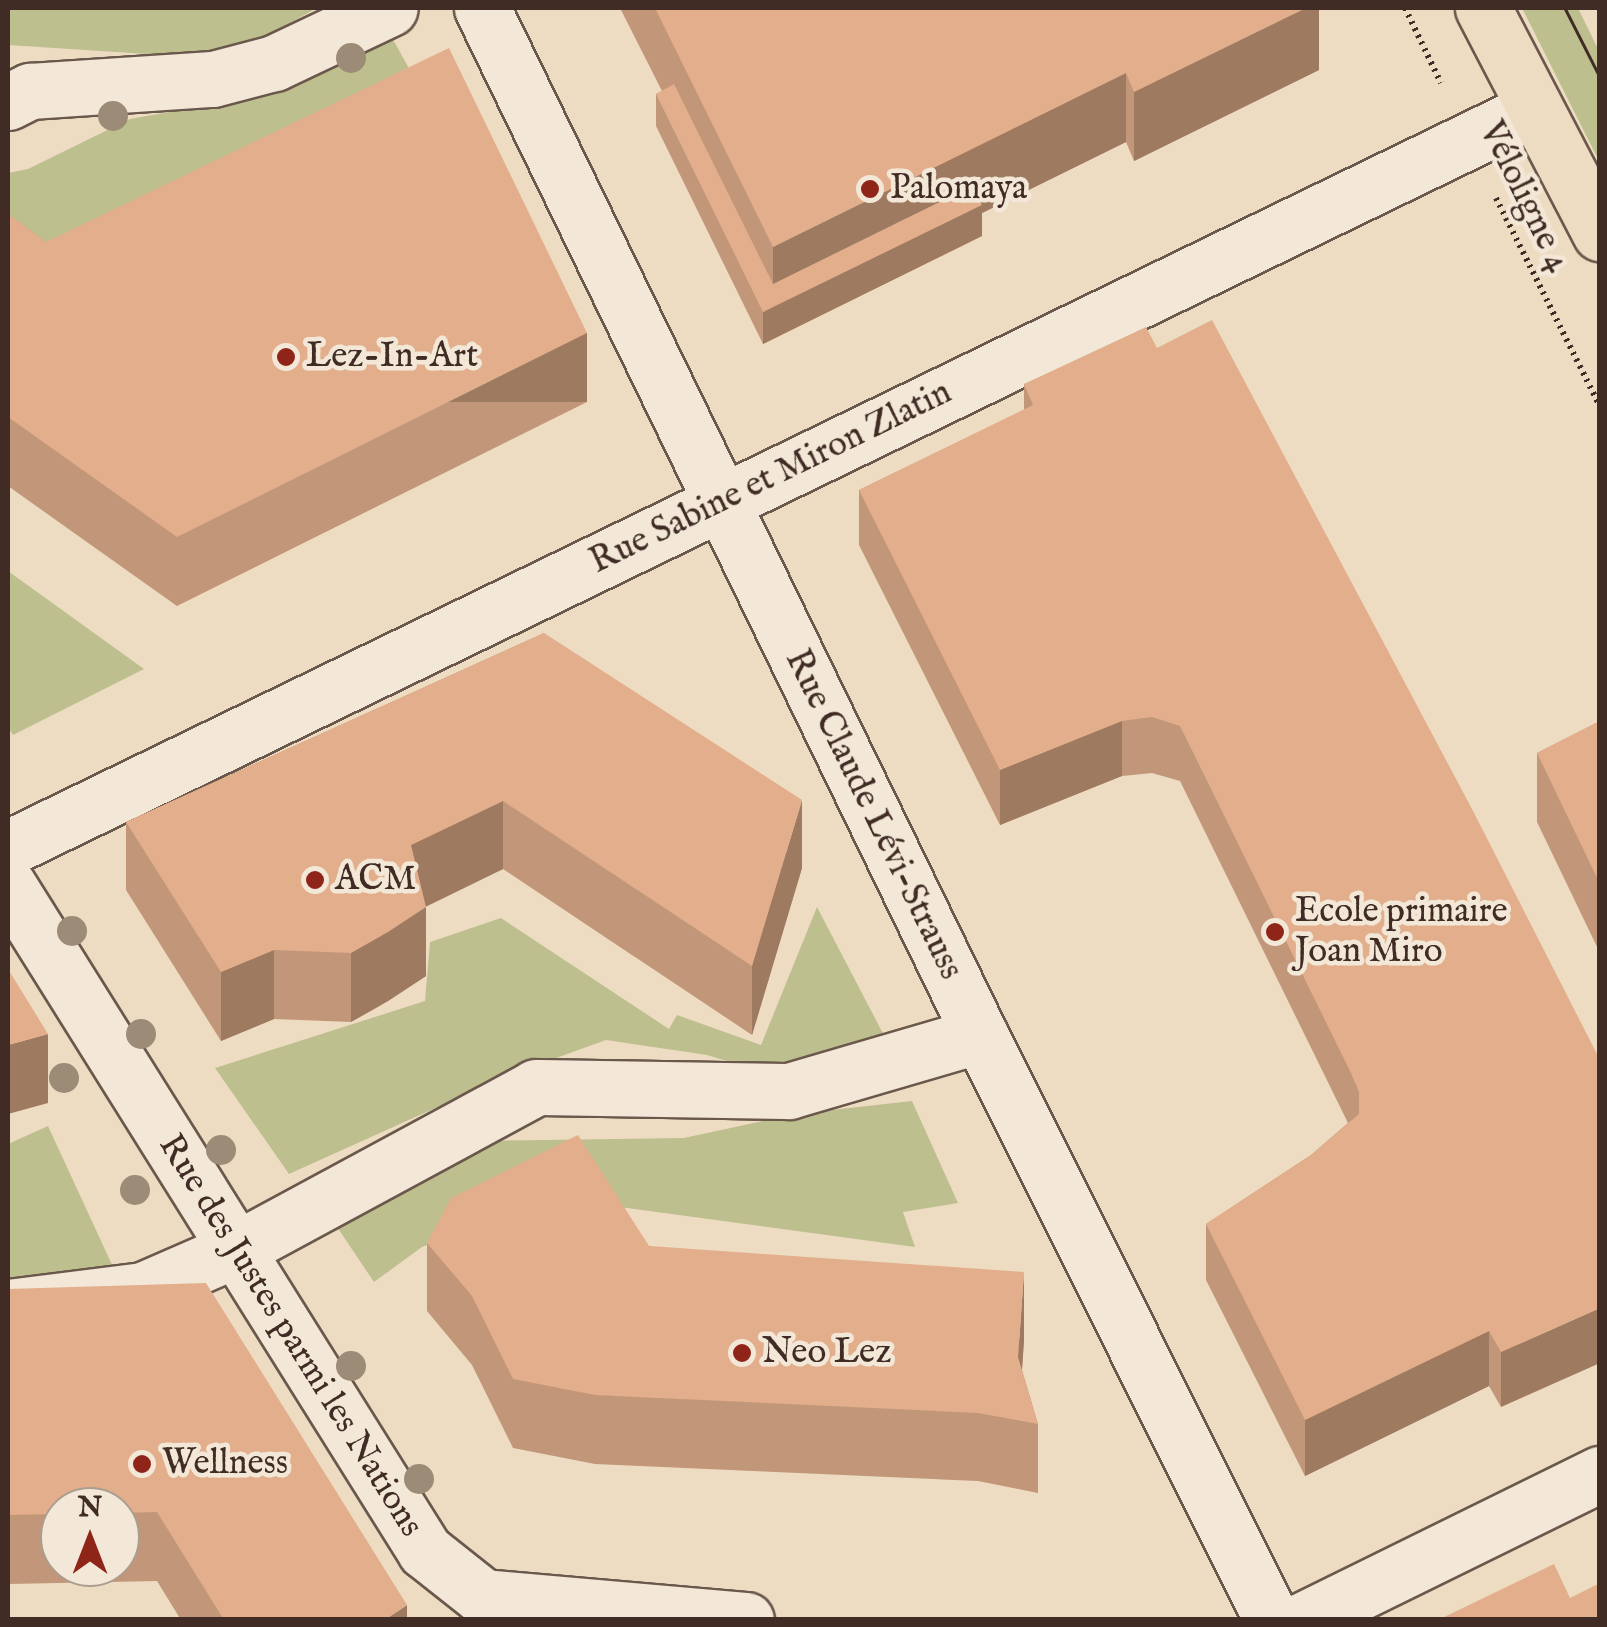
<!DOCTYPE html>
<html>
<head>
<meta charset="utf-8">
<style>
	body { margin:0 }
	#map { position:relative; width:1607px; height:1627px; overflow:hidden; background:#eddcc2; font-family:"IM FELL English",serif }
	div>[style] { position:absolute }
	.green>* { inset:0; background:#bebf8f }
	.path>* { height:6px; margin-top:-3px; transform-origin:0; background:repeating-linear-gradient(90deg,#402c25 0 2.5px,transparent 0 7.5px) }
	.roads { filter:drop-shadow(2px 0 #6b584c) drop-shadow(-2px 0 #6b584c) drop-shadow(0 2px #6b584c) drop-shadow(0 -2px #6b584c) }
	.minor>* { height:55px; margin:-27.5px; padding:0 27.5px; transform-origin:27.5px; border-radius:27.5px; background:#f3e8d7 }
	.major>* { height:55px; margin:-27.5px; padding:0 27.5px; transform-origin:27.5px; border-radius:27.5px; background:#eddcc2 }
	.tram>* { height:2.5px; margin:-1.25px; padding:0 1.25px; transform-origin:1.25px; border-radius:1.25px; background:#402c25 }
	.trees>* { width:30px; height:30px; margin:-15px; border-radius:50%; background:#9c8b77 }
	.wall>* { inset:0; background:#c29678 }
	.shaded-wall>* { inset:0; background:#9e7a61; transform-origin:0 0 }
	.building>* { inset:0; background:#e2ae8b }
	.dots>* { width:28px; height:28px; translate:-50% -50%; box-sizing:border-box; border:5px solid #f3e8d7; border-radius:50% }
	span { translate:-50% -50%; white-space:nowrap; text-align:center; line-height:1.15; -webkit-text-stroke:9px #f3e8d7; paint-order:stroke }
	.poi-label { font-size:35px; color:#402c25 }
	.left { translate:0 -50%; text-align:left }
	.street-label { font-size:35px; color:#402c25 }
	.frame { position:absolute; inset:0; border:10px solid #402c25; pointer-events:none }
	.north { position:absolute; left:40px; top:1487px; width:100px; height:100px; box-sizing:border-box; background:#f3e8d7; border:2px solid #ab9d90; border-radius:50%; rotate:0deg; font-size:28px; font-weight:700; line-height:40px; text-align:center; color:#402c25 }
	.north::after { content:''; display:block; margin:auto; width:35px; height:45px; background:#8f2418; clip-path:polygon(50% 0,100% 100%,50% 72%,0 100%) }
</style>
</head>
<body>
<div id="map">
	<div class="green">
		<div style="clip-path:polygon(8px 8px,317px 8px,224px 59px,8px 45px)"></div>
		<div style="clip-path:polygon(1522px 8px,1578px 8px,1599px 51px,1599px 161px)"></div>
		<div style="clip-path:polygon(389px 32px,435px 116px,8px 278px,8px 173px,28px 169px,130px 119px,278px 93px)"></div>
		<div style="clip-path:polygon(8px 571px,144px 669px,13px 735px,8px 727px)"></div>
		<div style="clip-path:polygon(817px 907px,889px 1045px,788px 1080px,707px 1055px,606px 1040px,504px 1077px,289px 1174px,215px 1068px,425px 1001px,430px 942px,501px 918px,669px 1029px,677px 1015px,761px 1045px)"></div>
		<div style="clip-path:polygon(912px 1101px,958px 1203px,903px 1212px,915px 1247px,553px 1198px,422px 1247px,374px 1282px,335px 1224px,470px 1141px,684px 1138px,795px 1114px)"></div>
		<div style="clip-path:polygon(48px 1126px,114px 1269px,8px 1284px,8px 1144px)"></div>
	</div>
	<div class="path">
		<div style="left:1405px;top:8px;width:83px;rotate:64.4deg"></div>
		<div style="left:1496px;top:198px;width:233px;rotate:63.5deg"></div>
	</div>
	<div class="roads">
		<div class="minor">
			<div style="left:482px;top:8px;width:1141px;rotate:64.13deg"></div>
			<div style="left:980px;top:1035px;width:654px;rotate:63.47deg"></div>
			<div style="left:8px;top:102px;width:25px;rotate:-27deg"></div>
			<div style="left:30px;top:91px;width:183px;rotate:-3.8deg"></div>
			<div style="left:213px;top:79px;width:63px;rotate:-14.7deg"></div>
			<div style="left:274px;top:63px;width:128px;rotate:-25.4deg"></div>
			<div style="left:8px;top:848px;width:1696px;rotate:-25.84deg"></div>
			<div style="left:8px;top:885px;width:786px;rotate:57.95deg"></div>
			<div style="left:425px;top:1551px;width:74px;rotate:38.4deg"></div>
			<div style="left:483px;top:1597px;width:264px;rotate:5deg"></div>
			<div style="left:8px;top:1307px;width:136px;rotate:-7.2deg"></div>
			<div style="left:143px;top:1290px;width:103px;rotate:-23.6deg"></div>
			<div style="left:237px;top:1249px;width:340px;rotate:-28.4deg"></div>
			<div style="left:536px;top:1087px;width:253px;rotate:0.9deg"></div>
			<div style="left:789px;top:1091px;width:199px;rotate:-16.3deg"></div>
			<div style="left:1303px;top:1620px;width:331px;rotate:-26.2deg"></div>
		</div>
		<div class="major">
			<div style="left:1483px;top:8px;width:254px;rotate:62.5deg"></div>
		</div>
	</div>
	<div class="tram">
		<div style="left:1565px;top:8px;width:77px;rotate:63.1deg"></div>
	</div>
	<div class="trees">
		<div style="left:351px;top:58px"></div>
		<div style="left:113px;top:116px"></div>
		<div style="left:72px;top:931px"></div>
		<div style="left:141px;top:1034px"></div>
		<div style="left:64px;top:1078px"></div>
		<div style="left:221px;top:1150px"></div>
		<div style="left:135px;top:1190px"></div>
		<div style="left:351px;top:1366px"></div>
		<div style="left:419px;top:1479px"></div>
	</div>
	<div class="wall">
		<div style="clip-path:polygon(620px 8px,1319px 8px,1319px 70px,1134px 161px,1126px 142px,982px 213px,982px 236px,763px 344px,656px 126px,656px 94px,662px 91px)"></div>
		<div style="clip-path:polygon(8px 214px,46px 242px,587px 402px,177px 606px,8px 486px)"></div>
		<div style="clip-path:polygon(1157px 348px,1600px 1060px,1501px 1407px,1489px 1386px,1305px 1476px,1206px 1280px,1206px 1224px,1311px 1155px,1348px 1123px,1180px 781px,1152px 773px,1122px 776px,1000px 825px,859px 545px,859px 490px,1024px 410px,1024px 384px)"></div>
		<div style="clip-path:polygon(544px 633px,802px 868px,752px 1035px,503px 869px,426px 906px,426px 976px,388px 1001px,351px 1022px,274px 1019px,221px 1041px,126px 890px,126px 822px)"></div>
		<div style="clip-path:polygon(1600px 721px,1600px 953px,1537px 822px,1537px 753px)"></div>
		<div style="clip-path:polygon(427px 1243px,649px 1246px,1024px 1340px,1022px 1370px,1038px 1424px,1038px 1493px,978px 1481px,595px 1464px,513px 1448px,472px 1365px,427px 1311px)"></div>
		<div style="clip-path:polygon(evenodd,8px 1289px,407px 1620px,181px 1620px,157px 1581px,8px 1584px,8px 1289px,60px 1507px,120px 1507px,120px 1567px,60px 1567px,60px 1507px)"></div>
	</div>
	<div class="shaded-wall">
		<div style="clip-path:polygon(1306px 8px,1319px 8px,1319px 70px,1134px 161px,1134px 92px)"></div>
		<div style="clip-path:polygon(1126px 73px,1126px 142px,982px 213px,982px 236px,763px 344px,763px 312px,773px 307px,773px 247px)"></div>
		<div style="left:587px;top:333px;width:69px;height:458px;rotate:90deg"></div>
		<div style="clip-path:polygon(1122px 721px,1122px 776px,1000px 825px,1000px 770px)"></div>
		<div style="clip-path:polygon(802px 800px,802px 868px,752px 1035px,752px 966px)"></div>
		<div style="clip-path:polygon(503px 801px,503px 869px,411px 914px,411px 845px)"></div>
		<div style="clip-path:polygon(426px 907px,426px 976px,388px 1001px,351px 1022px,351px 953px)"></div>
		<div style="clip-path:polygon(274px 950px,274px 1019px,221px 1041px,221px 972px)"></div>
		<div style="clip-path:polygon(48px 1034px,48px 1103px,8px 1114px,8px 1045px)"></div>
		<div style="clip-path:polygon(1024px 1272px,1024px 1340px,1018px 1426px,1018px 1357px)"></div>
		<div style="clip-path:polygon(1600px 1308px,1600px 1363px,1501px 1407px,1501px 1352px)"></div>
		<div style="clip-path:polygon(1489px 1331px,1489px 1386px,1305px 1476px,1305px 1420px)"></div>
		<div style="clip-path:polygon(407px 1605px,407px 1620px,385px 1620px)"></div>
	</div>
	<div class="building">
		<div style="clip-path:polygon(655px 8px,1306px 8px,1134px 92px,1126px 73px,773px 247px)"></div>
		<div style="clip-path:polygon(449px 48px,587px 333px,177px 537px,8px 417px,8px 214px,46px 242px)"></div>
		<div style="clip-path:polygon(674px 84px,773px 284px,972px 186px,982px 205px,763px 312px,656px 94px)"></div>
		<div style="clip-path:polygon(1212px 320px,1472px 809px,1600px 1060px,1600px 1308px,1501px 1352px,1489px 1331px,1305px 1420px,1206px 1224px,1311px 1155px,1359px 1114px,1359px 1092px,1351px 1073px,1180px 726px,1152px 717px,1122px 721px,1000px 770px,859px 490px,1033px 405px,1024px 384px,1146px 327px,1157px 348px)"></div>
		<div style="clip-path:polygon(544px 633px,802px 800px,752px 966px,503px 801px,411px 845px,426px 907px,388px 932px,351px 953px,274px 950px,221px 972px,126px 822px)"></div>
		<div style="clip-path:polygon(1600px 721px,1600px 884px,1537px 753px)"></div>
		<div style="clip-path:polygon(8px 969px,48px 1034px,8px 1045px)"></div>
		<div style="clip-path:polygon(578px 1135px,649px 1246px,1024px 1272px,1018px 1357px,1038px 1424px,978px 1413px,595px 1395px,513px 1379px,472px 1296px,427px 1243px,451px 1198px)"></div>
		<div style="clip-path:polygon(206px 1283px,407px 1605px,385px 1620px,224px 1620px,157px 1512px,120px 1513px,120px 1507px,60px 1507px,60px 1514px,8px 1515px,8px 1289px)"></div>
		<div style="clip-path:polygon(1554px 1564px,1570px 1598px,1600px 1583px,1600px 1620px,1438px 1620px)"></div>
	</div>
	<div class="dots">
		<div style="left:870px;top:189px;background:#8f2418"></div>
		<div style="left:286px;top:357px;background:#8f2418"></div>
		<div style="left:315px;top:880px;background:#8f2418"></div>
		<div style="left:1275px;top:932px;background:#8f2418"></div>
		<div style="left:742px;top:1353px;background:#8f2418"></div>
		<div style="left:142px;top:1464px;background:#8f2418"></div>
	</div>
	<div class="poi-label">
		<span class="left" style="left:890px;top:189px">Palomaya</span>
		<span class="left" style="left:306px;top:357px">Lez-In-Art</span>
		<span class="left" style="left:335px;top:880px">ACM</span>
		<span class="left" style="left:1295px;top:932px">Ecole primaire<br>Joan Miro</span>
		<span class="left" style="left:762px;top:1353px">Neo Lez</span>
		<span class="left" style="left:162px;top:1464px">Wellness</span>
	</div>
	<div class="street-label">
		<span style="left:1524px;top:197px;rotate:64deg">Véloligne 4</span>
		<span style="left:771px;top:478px;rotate:-26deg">Rue Sabine et Miron Zlatin</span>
		<span style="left:873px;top:815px;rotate:64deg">Rue Claude Lévi-Strauss</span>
		<span style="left:290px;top:1336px;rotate:58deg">Rue des Justes parmi les Nations</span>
	</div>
	<div class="frame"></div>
	<div class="north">N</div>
</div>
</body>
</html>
